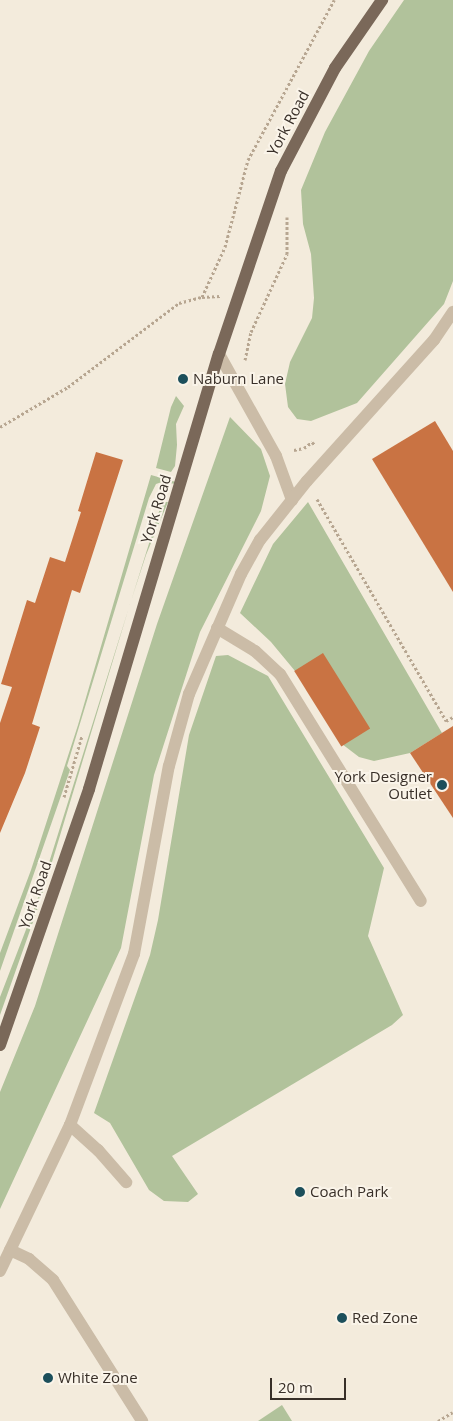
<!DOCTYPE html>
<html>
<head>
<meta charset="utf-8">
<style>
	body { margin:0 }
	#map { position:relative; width:453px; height:1421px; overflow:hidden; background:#f3ebdc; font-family:"Open Sans",sans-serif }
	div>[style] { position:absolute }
	.green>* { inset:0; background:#b1c29b }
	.building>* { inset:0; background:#c97343; transform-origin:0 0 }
	.path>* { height:3px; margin-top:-1.5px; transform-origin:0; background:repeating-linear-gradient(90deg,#b7a691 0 2.5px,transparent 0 5px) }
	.minor>* { height:12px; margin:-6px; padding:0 6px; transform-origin:6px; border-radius:6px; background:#cbbca7 }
	.major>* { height:12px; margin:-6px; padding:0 6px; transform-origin:6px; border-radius:6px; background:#7a6859 }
	.dots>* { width:14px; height:14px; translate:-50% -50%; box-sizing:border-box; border:2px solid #faf4e9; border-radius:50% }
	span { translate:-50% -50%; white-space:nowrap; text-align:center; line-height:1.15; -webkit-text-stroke:4px #faf4e9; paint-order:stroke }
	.street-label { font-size:15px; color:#382f28 }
	.poi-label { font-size:15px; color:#382f28 }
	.left { translate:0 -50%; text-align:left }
	.right { translate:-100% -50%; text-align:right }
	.scale { position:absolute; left:270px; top:1378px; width:76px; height:22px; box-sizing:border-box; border:2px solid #382f28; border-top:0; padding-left:6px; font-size:15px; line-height:18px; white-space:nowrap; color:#382f28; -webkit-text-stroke:4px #faf4e9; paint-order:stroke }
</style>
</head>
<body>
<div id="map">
	<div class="green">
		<div style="clip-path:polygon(404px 0,453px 0,453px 281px,444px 304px,357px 403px,311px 421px,297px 419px,288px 407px,285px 384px,290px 362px,312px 318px,314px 298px,311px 254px,303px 224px,301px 190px,325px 132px,369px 51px)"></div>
		<div style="clip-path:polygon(176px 396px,184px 406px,176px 424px,177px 445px,175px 466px,171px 472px,156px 468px,171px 407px)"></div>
		<div style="clip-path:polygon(230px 417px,261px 449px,270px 476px,261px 511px,200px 632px,154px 775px,121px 948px,0 1209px,0 1092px,35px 1006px,157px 624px)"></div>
		<div style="clip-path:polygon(151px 475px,176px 482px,176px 484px,162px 482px,156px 484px,149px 498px,67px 766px,70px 770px,0 971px,0 953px,31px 870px,78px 725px)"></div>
		<div style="clip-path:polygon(162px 502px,168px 502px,146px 555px,130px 604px,39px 905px,0 1015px,0 997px,37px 901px)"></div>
		<div style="clip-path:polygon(308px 502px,442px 733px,410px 753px,374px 761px,359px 757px,342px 744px,295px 671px,271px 642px,240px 613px,273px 544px)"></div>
		<div style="clip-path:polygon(228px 655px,268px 676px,384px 868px,368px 936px,403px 1015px,392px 1025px,172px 1156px,198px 1194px,188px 1202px,164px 1201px,149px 1190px,110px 1123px,94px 1113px,150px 955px,158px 920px,189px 735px,216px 656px)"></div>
		<div style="clip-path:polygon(282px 1405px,292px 1421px,258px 1421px)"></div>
	</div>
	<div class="building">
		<div style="clip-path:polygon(435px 421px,453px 451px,453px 592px,372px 459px)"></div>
		<div style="clip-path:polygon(96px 452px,123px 460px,80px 593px,72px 590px,32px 724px,40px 727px,25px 773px,0 833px,0 723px,12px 687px,1px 684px,27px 600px,35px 603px,50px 557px,65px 562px,81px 512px,78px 511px)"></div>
		<div style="left:323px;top:653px;width:89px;height:34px;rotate:58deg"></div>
		<div style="clip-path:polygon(453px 726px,453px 818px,410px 753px)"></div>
	</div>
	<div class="path">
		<div style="left:202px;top:297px;width:55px;rotate:-65.3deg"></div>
		<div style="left:225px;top:247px;width:90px;rotate:-75.2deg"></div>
		<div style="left:248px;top:160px;width:182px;rotate:-61.7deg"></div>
		<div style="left:245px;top:360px;width:29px;rotate:-78deg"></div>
		<div style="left:251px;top:332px;width:86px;rotate:-65.2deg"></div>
		<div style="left:287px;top:254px;width:37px;rotate:-90deg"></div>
		<div style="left:0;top:427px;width:79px;rotate:-30.5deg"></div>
		<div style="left:68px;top:387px;width:139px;rotate:-37.1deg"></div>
		<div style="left:179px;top:303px;width:24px;rotate:-15deg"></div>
		<div style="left:202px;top:297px;width:18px;rotate:-3deg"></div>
		<div style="left:294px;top:450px;width:10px;rotate:-11deg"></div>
		<div style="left:304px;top:448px;width:10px;rotate:-37deg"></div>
		<div style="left:312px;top:442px;width:4px;rotate:45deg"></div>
		<div style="left:317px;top:499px;width:257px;rotate:59.8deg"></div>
		<div style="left:446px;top:721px;width:8px;rotate:-30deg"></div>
		<div style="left:64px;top:797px;width:64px;rotate:-73.6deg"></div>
		<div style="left:438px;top:1421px;width:17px;rotate:-31deg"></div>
	</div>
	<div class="minor">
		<div style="left:219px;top:354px;width:117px;rotate:60.8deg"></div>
		<div style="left:276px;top:456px;width:47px;rotate:70deg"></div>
		<div style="left:217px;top:628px;width:44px;rotate:31.2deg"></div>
		<div style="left:255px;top:651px;width:34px;rotate:43deg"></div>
		<div style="left:280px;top:674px;width:267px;rotate:58.2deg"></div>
		<div style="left:70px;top:1125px;width:38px;rotate:42deg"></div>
		<div style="left:98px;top:1150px;width:43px;rotate:48.8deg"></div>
		<div style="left:10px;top:1250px;width:21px;rotate:25deg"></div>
		<div style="left:29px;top:1259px;width:32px;rotate:41deg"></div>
		<div style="left:53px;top:1280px;width:167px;rotate:57.7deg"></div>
		<div style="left:0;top:1271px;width:162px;rotate:-64.4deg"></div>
		<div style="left:70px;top:1125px;width:183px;rotate:-69.5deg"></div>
		<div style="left:134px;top:954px;width:191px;rotate:-79.5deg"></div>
		<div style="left:169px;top:766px;width:75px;rotate:-74.5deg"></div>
		<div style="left:189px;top:694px;width:131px;rotate:-66.6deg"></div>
		<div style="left:241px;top:574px;width:39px;rotate:-61deg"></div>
		<div style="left:260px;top:540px;width:75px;rotate:-51.5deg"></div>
		<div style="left:307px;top:481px;width:190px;rotate:-48deg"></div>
		<div style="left:434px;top:340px;width:34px;rotate:-56deg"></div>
	</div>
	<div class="major">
		<div style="left:0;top:1045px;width:271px;rotate:-70.8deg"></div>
		<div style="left:89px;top:789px;width:454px;rotate:-73.4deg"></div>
		<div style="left:219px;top:354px;width:193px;rotate:-71.3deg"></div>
		<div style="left:281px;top:171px;width:116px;rotate:-62.3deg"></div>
		<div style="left:335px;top:68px;width:83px;rotate:-55.3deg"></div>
	</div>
	<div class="dots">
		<div style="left:183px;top:379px;background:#1c4f5b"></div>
		<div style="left:442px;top:785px;background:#1c4f5b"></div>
		<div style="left:300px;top:1192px;background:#1c4f5b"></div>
		<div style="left:342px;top:1318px;background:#1c4f5b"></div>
		<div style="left:48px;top:1378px;background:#1c4f5b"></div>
	</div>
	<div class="street-label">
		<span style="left:288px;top:123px;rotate:-62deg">York Road</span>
		<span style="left:156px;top:509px;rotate:-73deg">York Road</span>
		<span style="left:35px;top:895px;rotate:-71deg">York Road</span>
	</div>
	<div class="poi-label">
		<span class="left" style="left:193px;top:379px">Naburn Lane</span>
		<span class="right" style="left:432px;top:785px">York Designer<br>Outlet</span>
		<span class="left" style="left:310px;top:1192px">Coach Park</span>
		<span class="left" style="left:352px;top:1318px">Red Zone</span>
		<span class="left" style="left:58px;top:1378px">White Zone</span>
	</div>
	<div class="scale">20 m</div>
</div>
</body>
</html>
